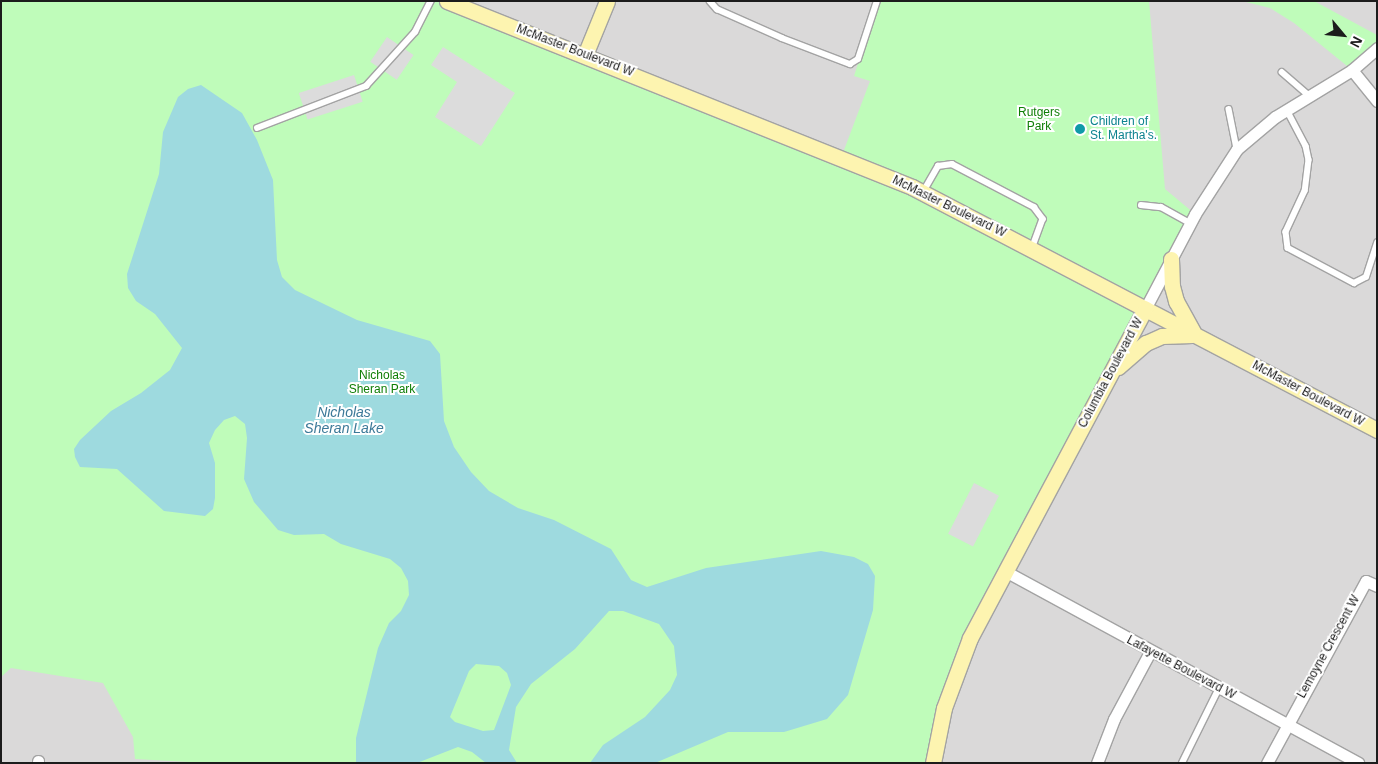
<!DOCTYPE html>
<html>
<head>
<meta charset="utf-8">
<style>
	body { margin:0 }
	#map { position:relative; width:1378px; height:764px; overflow:hidden; background:#eee7e1; font-family:Arial,sans-serif }
	div>[style] { position:absolute }
	.residential>* { inset:0; background:#dad9d9; transform-origin:0 0 }
	.park>* { inset:0; background:#bffcba }
	.parking>* { inset:0; background:#dcdcdc; transform-origin:0 0 }
	.water>* { inset:0; background:#9edadf }
	.roads { filter:drop-shadow(1px 0 #a3a3a3) drop-shadow(-1px 0 #a3a3a3) drop-shadow(0 1px #a3a3a3) drop-shadow(0 -1px #a3a3a3) }
	.lane>* { height:5.5px; margin:-2.75px; padding:0 2.75px; transform-origin:2.75px; border-radius:2.75px; background:#fff }
	.street>* { height:11px; margin:-5.5px; padding:0 5.5px; transform-origin:5.5px; border-radius:5.5px; background:#fff }
	.secondary>* { height:15px; margin:-7.5px; padding:0 7.5px; transform-origin:7.5px; border-radius:7.5px; background:#fdf4b0 }
	.dots>* { width:14px; height:14px; translate:-50% -50%; box-sizing:border-box; border:2px solid #fff; border-radius:50% }
	span { translate:-50% -50%; white-space:nowrap; text-align:center; line-height:1.15; -webkit-text-stroke:4px #fff; paint-order:stroke }
	.street-label { font-size:12px; color:#1c1c1c }
	.park-label { font-size:12px; color:#0f7e06 }
	.culture-label { font-size:12px; color:#0d838f }
	.left { translate:0 -50%; text-align:left }
	.water-label { font-size:14px; color:#3c7998; font-style:italic }
	.frame { position:absolute; inset:0; border:2px solid #1c1c1c; pointer-events:none }
	.north { position:absolute; left:1318px; top:10px; width:50px; height:50px; -webkit-text-stroke:4px #fff; paint-order:stroke; rotate:118deg; font-size:14px; font-weight:700; line-height:20px; text-align:center; color:#1c1c1c }
	.north::after { content:''; display:block; margin:auto; width:18px; height:22px; background:#1c1c1c; clip-path:polygon(50% 0,100% 100%,50% 72%,0 100%) }
</style>
</head>
<body>
<div id="map">
	<div class="residential">
		<div style="left:1px;top:1px;width:1376px;height:762px"></div>
	</div>
	<div class="park">
		<div style="clip-path:polygon(1px 1px,447px 1px,841px 158px,870px 81px,854px 76px,878px 1px,1149px 1px,1165px 189px,1195px 214px,970px 638px,933px 763px,207px 763px,135px 759px,133px 737px,103px 683px,11px 668px,1px 677px)"></div>
		<div style="clip-path:polygon(1242px 1px,1314px 1px,1377px 35px,1377px 48px,1352px 70px,1294px 23px,1270px 8px)"></div>
	</div>
	<div class="parking">
		<div style="left:387px;top:37px;width:32px;height:30px;rotate:34deg"></div>
		<div style="clip-path:polygon(443px 47px,515px 93px,481px 146px,435px 117px,457px 82px,431px 65px)"></div>
		<div style="left:354px;top:75px;width:28px;height:58px;rotate:72deg"></div>
		<div style="left:974px;top:483px;width:28px;height:57px;rotate:27deg"></div>
	</div>
	<div class="water">
		<div style="clip-path:polygon(evenodd,201px 85px,242px 113px,257px 140px,273px 180px,277px 260px,282px 277px,295px 290px,357px 320px,430px 341px,440px 354px,444px 421px,454px 447px,471px 472px,489px 491px,518px 508px,554px 520px,611px 549px,631px 580px,647px 587px,706px 568px,821px 551px,854px 557px,868px 564px,875px 576px,873px 610px,848px 695px,827px 719px,784px 732px,728px 732px,655px 763px,590px 763px,603px 745px,645px 717px,670px 690px,677px 675px,674px 646px,659px 624px,623px 611px,609px 611px,575px 649px,531px 684px,516px 707px,509px 750px,517px 763px,486px 763px,472px 752px,458px 747px,417px 763px,356px 763px,356px 738px,378px 648px,389px 623px,401px 611px,409px 595px,408px 581px,401px 568px,390px 559px,341px 544px,324px 534px,294px 535px,278px 530px,254px 502px,244px 479px,247px 438px,245px 424px,235px 416px,224px 420px,215px 430px,209px 443px,215px 463px,215px 498px,213px 509px,205px 516px,164px 511px,117px 469px,80px 467px,75px 457px,74px 449px,80px 440px,111px 411px,141px 393px,170px 370px,182px 348px,155px 314px,136px 301px,128px 288px,127px 274px,159px 174px,163px 132px,178px 97px,188px 89px,201px 85px,476px 664px,499px 666px,507px 673px,511px 685px,494px 730px,483px 731px,455px 722px,450px 717px,469px 671px,476px 664px)"></div>
	</div>
	<div class="roads">
		<div class="lane">
			<div style="left:710px;top:1px;width:11px;rotate:49deg"></div>
			<div style="left:717px;top:9px;width:71px;rotate:24deg"></div>
			<div style="left:782px;top:38px;width:73px;rotate:20.9deg"></div>
			<div style="left:850px;top:64px;width:9px;rotate:-32deg"></div>
			<div style="left:858px;top:59px;width:61px;rotate:-71.9deg"></div>
			<div style="left:1282px;top:72px;width:37px;rotate:41deg"></div>
			<div style="left:1229px;top:109px;width:41px;rotate:78.7deg"></div>
			<div style="left:1287px;top:110px;width:41px;rotate:62.2deg"></div>
			<div style="left:1306px;top:146px;width:14px;rotate:78deg"></div>
			<div style="left:1309px;top:160px;width:31px;rotate:97deg"></div>
			<div style="left:1305px;top:191px;width:45px;rotate:114.9deg"></div>
			<div style="left:1286px;top:232px;width:16px;rotate:83deg"></div>
			<div style="left:1288px;top:248px;width:75px;rotate:27.9deg"></div>
			<div style="left:1354px;top:283px;width:13px;rotate:-27deg"></div>
			<div style="left:1366px;top:277px;width:36px;rotate:-72deg"></div>
			<div style="left:257px;top:128px;width:117px;rotate:-21.1deg"></div>
			<div style="left:366px;top:86px;width:73px;rotate:-47.8deg"></div>
			<div style="left:415px;top:32px;width:35px;rotate:-63deg"></div>
			<div style="left:923px;top:192px;width:30px;rotate:-60deg"></div>
			<div style="left:938px;top:166px;width:14px;rotate:-8deg"></div>
			<div style="left:952px;top:164px;width:93px;rotate:27.7deg"></div>
			<div style="left:1034px;top:207px;width:15px;rotate:53deg"></div>
			<div style="left:1043px;top:219px;width:32px;rotate:110deg"></div>
			<div style="left:1141px;top:205px;width:20px;rotate:6deg"></div>
			<div style="left:1161px;top:207px;width:33px;rotate:29deg"></div>
			<div style="left:1182px;top:763px;width:84px;rotate:-63.7deg"></div>
		</div>
		<div class="street">
			<div style="left:1352px;top:70px;width:40px;rotate:51deg"></div>
			<div style="left:1145px;top:309px;width:107px;rotate:-62.2deg"></div>
			<div style="left:1195px;top:214px;width:77px;rotate:-57.1deg"></div>
			<div style="left:1237px;top:149px;width:50px;rotate:-40.1deg"></div>
			<div style="left:1275px;top:117px;width:90px;rotate:-31.4deg"></div>
			<div style="left:1352px;top:70px;width:33px;rotate:-41deg"></div>
			<div style="left:1005px;top:571px;width:402px;rotate:28.5deg"></div>
			<div style="left:38px;top:763px;width:2px;rotate:-90deg"></div>
			<div style="left:1097px;top:763px;width:47px;rotate:-68.9deg"></div>
			<div style="left:1114px;top:719px;width:76px;rotate:-61.8deg"></div>
			<div style="left:1267px;top:763px;width:207px;rotate:-61.5deg"></div>
			<div style="left:1366px;top:581px;width:12px;rotate:24deg"></div>
		</div>
		<div class="secondary">
			<div style="left:447px;top:1px;width:501px;rotate:21.8deg"></div>
			<div style="left:912px;top:187px;width:525px;rotate:27.59deg"></div>
			<div style="left:585px;top:55px;width:58px;rotate:-67.8deg"></div>
			<div style="left:1171px;top:259px;width:27px;rotate:88deg"></div>
			<div style="left:1172px;top:286px;width:16px;rotate:75deg"></div>
			<div style="left:1176px;top:301px;width:35px;rotate:61deg"></div>
			<div style="left:1118px;top:367px;width:37px;rotate:-41deg"></div>
			<div style="left:1146px;top:343px;width:17px;rotate:-24deg"></div>
			<div style="left:1162px;top:336px;width:30px;rotate:-2deg"></div>
			<div style="left:933px;top:763px;width:56px;rotate:-78.7deg"></div>
			<div style="left:944px;top:708px;width:75px;rotate:-69.6deg"></div>
			<div style="left:970px;top:638px;width:373px;rotate:-62deg"></div>
		</div>
	</div>
	<div class="dots">
		<div style="left:1080px;top:129px;background:#0f9aa8"></div>
	</div>
	<div class="street-label">
		<span style="left:575px;top:51px;rotate:21deg">McMaster Boulevard W</span>
		<span style="left:949px;top:207px;rotate:26deg">McMaster Boulevard W</span>
		<span style="left:1111px;top:373px;rotate:-62deg">Columbia Boulevard W</span>
		<span style="left:1308px;top:394px;rotate:28deg">McMaster Boulevard W</span>
		<span style="left:1329px;top:647px;rotate:-61deg">Lemoyne Crescent W</span>
		<span style="left:1181px;top:668px;rotate:28deg">Lafayette Boulevard W</span>
	</div>
	<div class="park-label">
		<span style="left:1039px;top:120px">Rutgers<br>Park</span>
		<span style="left:382px;top:383px">Nicholas<br>Sheran Park</span>
	</div>
	<div class="culture-label">
		<span class="left" style="left:1090px;top:129px">Children of<br>St. Martha's.</span>
	</div>
	<div class="water-label">
		<span style="left:344px;top:420px">Nicholas<br>Sheran Lake</span>
	</div>
	<div class="frame"></div>
	<div class="north">N</div>
</div>
</body>
</html>
